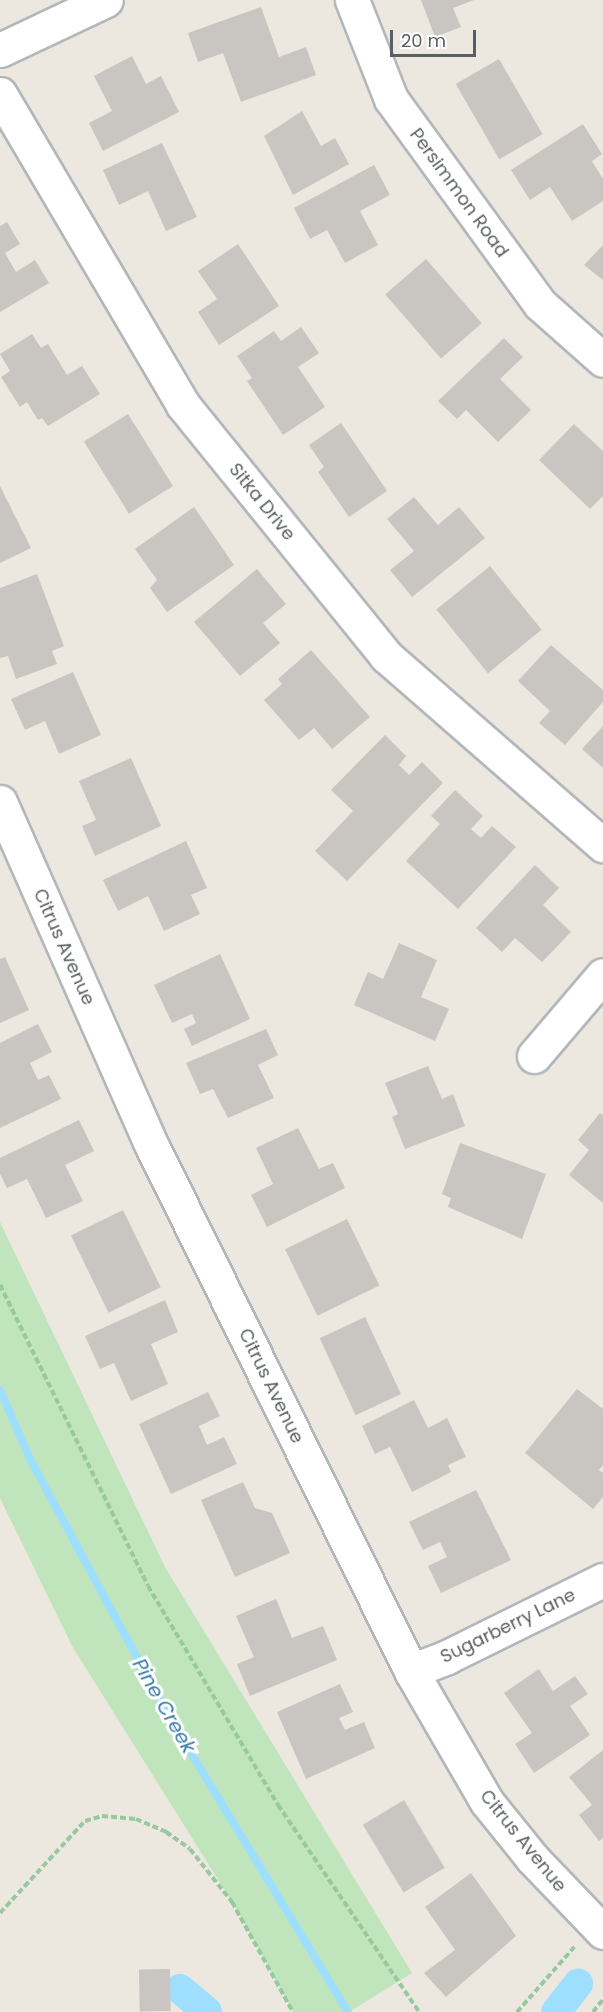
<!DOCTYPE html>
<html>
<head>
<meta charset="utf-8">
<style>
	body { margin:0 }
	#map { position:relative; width:603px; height:2012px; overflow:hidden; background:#ece8e0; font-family:Poppins,sans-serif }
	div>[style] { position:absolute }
	.green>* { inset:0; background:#c0e5bc }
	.stream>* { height:8px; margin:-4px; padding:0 4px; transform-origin:4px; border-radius:4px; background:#9edfff }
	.canal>* { height:30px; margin:-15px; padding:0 15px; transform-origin:15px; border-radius:15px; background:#9edfff }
	.building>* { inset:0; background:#c9c5c0; transform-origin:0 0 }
	.path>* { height:4px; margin-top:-2px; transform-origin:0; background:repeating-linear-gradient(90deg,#97c89f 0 6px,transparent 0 9px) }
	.roads { filter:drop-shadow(2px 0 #b3b7bb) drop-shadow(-2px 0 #b3b7bb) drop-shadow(0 2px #b3b7bb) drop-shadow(0 -2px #b3b7bb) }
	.minor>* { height:33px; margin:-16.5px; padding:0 16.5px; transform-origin:16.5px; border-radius:16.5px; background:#fff }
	span { translate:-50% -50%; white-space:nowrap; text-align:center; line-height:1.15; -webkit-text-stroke:6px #fff; paint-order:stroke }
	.street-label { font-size:18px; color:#595e62 }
	.water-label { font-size:20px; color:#397ba8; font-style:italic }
	.scale { position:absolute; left:390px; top:30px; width:86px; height:27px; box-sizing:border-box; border:3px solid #595e62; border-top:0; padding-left:8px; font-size:18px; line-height:21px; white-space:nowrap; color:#595e62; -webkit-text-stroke:4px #fff; paint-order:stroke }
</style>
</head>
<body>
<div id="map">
	<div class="green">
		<div style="clip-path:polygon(0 1222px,165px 1567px,412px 1973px,349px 2012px,293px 2012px,232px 1902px,72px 1646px,0 1498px)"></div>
	</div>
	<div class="stream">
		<div style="left:0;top:1390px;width:75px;rotate:66.5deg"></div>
		<div style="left:30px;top:1459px;width:291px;rotate:61.7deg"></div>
		<div style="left:168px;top:1715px;width:347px;rotate:58.8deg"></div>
	</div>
	<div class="canal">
		<div style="left:180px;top:1989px;width:35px;rotate:40deg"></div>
		<div style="left:556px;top:2012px;width:36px;rotate:-52deg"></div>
	</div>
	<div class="building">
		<div style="clip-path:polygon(421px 0,474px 0,453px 8px,461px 27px,435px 37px)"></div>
		<div style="clip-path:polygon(261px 7px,279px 57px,306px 47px,316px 75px,241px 102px,223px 53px,198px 62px,188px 33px)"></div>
		<div style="clip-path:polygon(132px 56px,146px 84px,161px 76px,179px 112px,103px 151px,89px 123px,112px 111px,94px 76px)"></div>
		<div style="left:499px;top:59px;width:87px;height:50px;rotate:60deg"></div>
		<div style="clip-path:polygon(302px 111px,321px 146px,335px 138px,349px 164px,293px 195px,264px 136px)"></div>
		<div style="clip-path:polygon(583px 124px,602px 154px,592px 161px,603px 179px,603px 201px,572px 221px,550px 187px,530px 200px,511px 170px)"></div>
		<div style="clip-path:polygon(162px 143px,197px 217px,166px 231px,148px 191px,119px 205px,103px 170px)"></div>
		<div style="clip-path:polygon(374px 165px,390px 195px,360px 211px,378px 245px,345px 263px,327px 230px,310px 239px,294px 208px)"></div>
		<div style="clip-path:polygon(7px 222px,20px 244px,5px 253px,16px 272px,35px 260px,49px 283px,0 312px,0 226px)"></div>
		<div style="clip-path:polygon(238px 244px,279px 306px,219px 345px,198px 312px,217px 299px,198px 271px)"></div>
		<div style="clip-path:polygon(603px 245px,603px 280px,584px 265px)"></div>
		<div style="left:426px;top:259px;width:85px;height:54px;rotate:49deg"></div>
		<div style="clip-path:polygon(301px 327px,319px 353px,298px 367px,325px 407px,283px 435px,247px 381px,252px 378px,237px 356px,274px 331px,281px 341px)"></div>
		<div style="clip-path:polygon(32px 334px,41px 348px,48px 344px,67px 375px,82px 366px,100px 394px,48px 426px,42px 418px,38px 420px,27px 402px,20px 407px,1px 377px,10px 371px,0 354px)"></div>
		<div style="clip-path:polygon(504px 338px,523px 357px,500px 379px,531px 410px,498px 442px,466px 410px,457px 419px,438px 401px)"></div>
		<div style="left:128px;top:414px;width:85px;height:52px;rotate:58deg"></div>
		<div style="clip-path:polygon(341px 423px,387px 491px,349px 517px,318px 472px,324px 467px,309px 445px)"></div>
		<div style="clip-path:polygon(574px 424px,603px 451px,603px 496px,590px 509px,539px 460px)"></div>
		<div style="clip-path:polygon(0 486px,31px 548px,0 563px)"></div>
		<div style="clip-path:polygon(414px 497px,438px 525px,459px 507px,485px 538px,412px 597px,390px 570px,414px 551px,387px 519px)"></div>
		<div style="clip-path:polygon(194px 507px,234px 565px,167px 612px,150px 588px,157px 580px,135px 549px)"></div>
		<div style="left:490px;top:566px;width:82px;height:69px;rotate:51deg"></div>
		<div style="clip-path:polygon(257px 569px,286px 604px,263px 623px,280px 643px,240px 676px,194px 622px)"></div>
		<div style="clip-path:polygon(37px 574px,64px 646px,52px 651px,57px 664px,16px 679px,8px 656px,0 658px,0 588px)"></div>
		<div style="clip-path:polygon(551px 645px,603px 690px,603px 702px,565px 745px,539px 723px,550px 711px,518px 681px)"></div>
		<div style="clip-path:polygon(311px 650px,370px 717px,332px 749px,314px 728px,299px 740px,264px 700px,282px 684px,278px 679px)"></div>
		<div style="clip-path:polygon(73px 672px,101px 735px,59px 754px,45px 721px,25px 730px,11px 699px)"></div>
		<div style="clip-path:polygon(603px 726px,603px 768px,582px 749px)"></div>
		<div style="clip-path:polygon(385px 735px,406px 756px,399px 765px,409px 775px,422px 762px,443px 783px,347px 881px,315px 851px,353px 811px,331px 790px)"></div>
		<div style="clip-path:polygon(131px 758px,161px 826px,95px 856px,82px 826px,96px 820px,79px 781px)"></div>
		<div style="clip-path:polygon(455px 790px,483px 816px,471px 829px,481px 838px,492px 826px,516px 847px,458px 909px,406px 861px,440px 824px,431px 816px)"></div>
		<div style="clip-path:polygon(186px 841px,207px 888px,191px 895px,200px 914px,164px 931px,148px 896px,118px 911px,103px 880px)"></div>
		<div style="clip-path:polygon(535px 865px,559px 888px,543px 905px,571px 932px,542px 962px,515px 938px,502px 952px,476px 928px)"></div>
		<div style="clip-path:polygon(399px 943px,437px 960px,421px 997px,449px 1009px,435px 1041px,354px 1005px,368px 972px,383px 979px)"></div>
		<div style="clip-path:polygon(220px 954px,250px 1019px,192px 1046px,184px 1029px,196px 1023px,192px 1014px,172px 1023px,154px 985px)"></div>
		<div style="clip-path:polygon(5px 957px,29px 1010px,0 1023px,0 959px)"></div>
		<div style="clip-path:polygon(38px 1024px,52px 1052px,30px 1063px,38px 1080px,49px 1075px,61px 1099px,0 1128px,0 1043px)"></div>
		<div style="clip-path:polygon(266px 1029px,278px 1055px,258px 1065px,274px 1098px,228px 1118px,213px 1089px,200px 1094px,186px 1063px)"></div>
		<div style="clip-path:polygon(428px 1066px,442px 1099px,453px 1094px,465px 1126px,405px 1149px,392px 1117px,398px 1114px,385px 1083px)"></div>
		<div style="clip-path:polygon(600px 1113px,603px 1115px,603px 1203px,569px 1175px,589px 1150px,578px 1140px)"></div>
		<div style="clip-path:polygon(79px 1120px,94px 1151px,65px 1165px,83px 1201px,46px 1218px,27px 1179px,7px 1188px,0 1174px,0 1158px)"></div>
		<div style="clip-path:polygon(298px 1128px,319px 1169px,333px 1163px,345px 1188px,267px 1227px,251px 1195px,273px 1184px,256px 1148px)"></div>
		<div style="clip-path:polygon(460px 1143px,546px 1174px,522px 1239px,448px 1207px,451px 1198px,442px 1194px)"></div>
		<div style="left:123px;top:1210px;width:86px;height:58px;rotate:64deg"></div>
		<div style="left:347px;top:1219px;width:74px;height:69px;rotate:64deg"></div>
		<div style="clip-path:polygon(165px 1300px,178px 1332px,151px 1344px,168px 1384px,131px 1401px,114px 1363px,100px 1369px,85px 1336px)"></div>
		<div style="left:365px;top:1317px;width:85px;height:50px;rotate:65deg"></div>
		<div style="clip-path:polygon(577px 1389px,603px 1409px,603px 1465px,599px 1470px,603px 1473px,603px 1497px,593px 1509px,525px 1453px)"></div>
		<div style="clip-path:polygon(208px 1392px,220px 1416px,199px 1426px,207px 1445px,224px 1437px,237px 1464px,171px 1494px,139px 1424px)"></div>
		<div style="clip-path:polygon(414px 1400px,428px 1428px,447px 1418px,466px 1457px,448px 1465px,451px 1472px,412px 1492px,390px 1447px,375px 1454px,362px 1426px)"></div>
		<div style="clip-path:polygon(243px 1482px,255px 1508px,272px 1513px,290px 1553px,235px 1577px,201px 1500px)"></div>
		<div style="clip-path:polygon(476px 1490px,511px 1560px,441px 1593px,428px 1566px,447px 1557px,440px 1542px,423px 1550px,409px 1522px)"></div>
		<div style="clip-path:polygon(276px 1599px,292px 1638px,323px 1626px,337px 1660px,250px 1696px,237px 1664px,254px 1657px,236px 1616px)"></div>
		<div style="clip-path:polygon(539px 1669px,553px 1691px,575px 1676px,588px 1694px,570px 1706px,590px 1735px,534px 1773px,515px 1744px,532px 1733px,504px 1693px)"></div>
		<div style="clip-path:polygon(340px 1684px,353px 1712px,339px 1718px,345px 1730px,364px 1722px,375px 1748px,306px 1779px,277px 1712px)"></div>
		<div style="clip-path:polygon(603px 1750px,603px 1838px,599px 1841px,579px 1815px,592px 1805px,569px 1777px)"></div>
		<div style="left:404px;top:1800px;width:79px;height:48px;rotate:59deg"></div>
		<div style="clip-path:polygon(471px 1873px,516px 1936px,446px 1997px,424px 1973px,455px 1950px,425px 1907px)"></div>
		<div style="left:170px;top:1969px;width:42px;height:31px;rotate:89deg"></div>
	</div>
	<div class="path">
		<div style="left:0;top:1285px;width:335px;rotate:63.8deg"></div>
		<div style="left:148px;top:1586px;width:255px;rotate:59.3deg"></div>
		<div style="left:278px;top:1805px;width:250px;rotate:55.7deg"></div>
		<div style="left:0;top:1913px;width:125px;rotate:-47.3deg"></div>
		<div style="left:85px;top:1821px;width:18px;rotate:-16deg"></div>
		<div style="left:102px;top:1816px;width:34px;rotate:5deg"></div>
		<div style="left:136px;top:1819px;width:33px;rotate:23deg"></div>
		<div style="left:166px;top:1832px;width:29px;rotate:35deg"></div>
		<div style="left:190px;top:1849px;width:68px;rotate:51.6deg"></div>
		<div style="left:232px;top:1902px;width:126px;rotate:61deg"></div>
		<div style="left:517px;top:2012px;width:89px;rotate:-48.6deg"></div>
		<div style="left:593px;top:2012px;width:16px;rotate:-52deg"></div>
	</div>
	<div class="roads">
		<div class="minor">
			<div style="left:352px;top:0;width:106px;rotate:68.5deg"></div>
			<div style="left:391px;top:99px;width:253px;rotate:54deg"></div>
			<div style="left:540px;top:304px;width:84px;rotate:41.6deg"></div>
			<div style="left:0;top:50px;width:117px;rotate:-25.3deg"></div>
			<div style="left:0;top:94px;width:361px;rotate:59.5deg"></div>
			<div style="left:183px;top:405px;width:323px;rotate:51deg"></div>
			<div style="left:386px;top:656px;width:288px;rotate:41.1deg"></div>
			<div style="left:0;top:802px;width:372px;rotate:66.2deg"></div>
			<div style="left:150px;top:1142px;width:590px;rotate:63.74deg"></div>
			<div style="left:411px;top:1671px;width:151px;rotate:59.9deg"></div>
			<div style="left:487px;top:1802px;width:73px;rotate:51.1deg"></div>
			<div style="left:533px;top:1859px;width:101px;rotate:46.2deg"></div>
			<div style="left:534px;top:1056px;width:106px;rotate:-49.6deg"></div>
			<div style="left:411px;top:1671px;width:39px;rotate:-21deg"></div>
			<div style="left:447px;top:1657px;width:174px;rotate:-26.3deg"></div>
		</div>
	</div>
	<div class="street-label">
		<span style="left:459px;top:193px;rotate:54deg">Persimmon Road</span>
		<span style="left:262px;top:502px;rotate:51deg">Sitka Drive</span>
		<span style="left:64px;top:947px;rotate:66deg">Citrus Avenue</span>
		<span style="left:271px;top:1386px;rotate:64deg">Citrus Avenue</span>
		<span style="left:508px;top:1626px;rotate:-26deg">Sugarberry Lane</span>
		<span style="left:523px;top:1841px;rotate:51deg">Citrus Avenue</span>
	</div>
	<div class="water-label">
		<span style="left:164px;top:1706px;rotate:60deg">Pine Creek</span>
	</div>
	<div class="scale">20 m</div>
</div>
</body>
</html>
